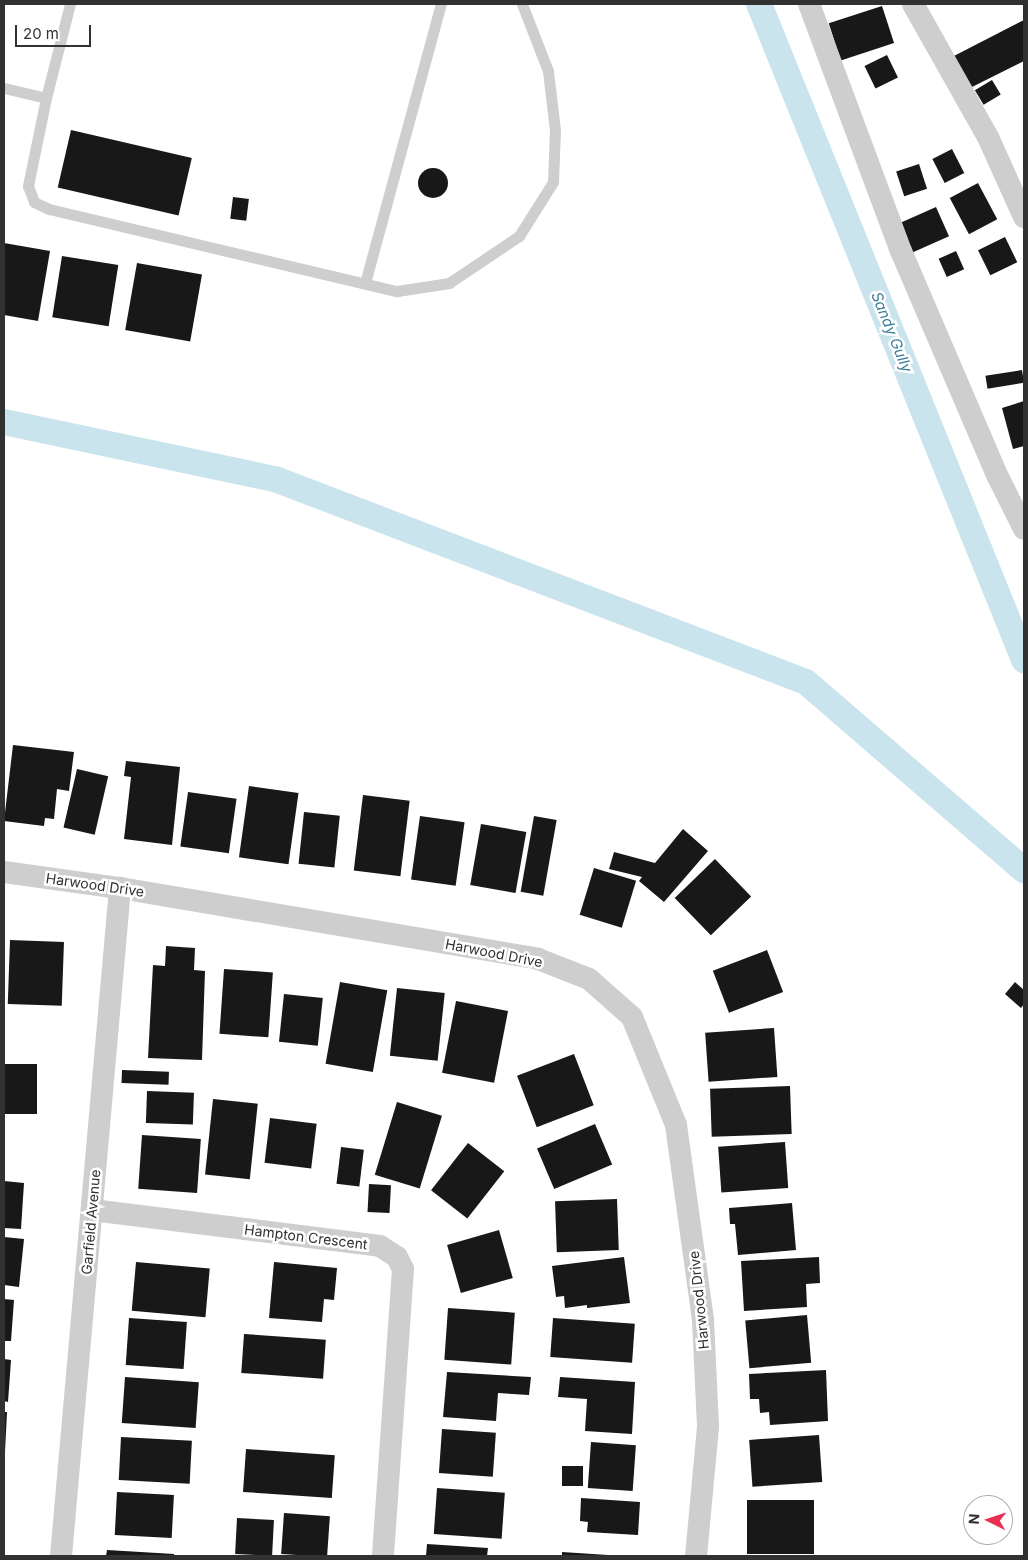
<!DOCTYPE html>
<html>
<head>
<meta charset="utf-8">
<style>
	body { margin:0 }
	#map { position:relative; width:1028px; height:1560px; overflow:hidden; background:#fff; font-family:Inter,sans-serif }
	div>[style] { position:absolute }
	.canal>* { height:26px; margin:-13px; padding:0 13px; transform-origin:13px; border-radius:13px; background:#cae4ee }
	.building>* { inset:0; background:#181818; transform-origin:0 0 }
	.round { border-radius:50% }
	.service>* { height:11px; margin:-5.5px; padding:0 5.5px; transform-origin:5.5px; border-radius:5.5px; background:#cecece }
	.minor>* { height:22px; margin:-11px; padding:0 11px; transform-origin:11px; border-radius:11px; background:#cecece }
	span { translate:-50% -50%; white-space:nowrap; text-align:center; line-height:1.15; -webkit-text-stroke:5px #fff; paint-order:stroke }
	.street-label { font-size:14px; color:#313131 }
	.water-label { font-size:15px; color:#3b7d97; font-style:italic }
	.frame { position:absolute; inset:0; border:5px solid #313131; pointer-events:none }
	.north { position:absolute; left:963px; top:1495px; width:50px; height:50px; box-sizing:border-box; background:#fff; border:1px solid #adadad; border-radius:50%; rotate:274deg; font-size:14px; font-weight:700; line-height:20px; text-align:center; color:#313131 }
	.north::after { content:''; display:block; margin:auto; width:18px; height:22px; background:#eb2f52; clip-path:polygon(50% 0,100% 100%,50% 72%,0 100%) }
	.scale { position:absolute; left:15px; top:25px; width:76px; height:22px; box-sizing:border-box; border:2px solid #313131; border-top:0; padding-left:6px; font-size:15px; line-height:18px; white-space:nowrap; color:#313131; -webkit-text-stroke:4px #fff; paint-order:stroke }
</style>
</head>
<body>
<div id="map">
	<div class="canal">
		<div style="left:759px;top:4px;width:708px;rotate:68deg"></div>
		<div style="left:4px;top:422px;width:277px;rotate:11.9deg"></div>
		<div style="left:275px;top:479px;width:568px;rotate:20.92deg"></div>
		<div style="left:806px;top:682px;width:288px;rotate:40.8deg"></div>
	</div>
	<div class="building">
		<div style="left:882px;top:6px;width:39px;height:56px;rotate:72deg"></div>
		<div style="clip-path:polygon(1024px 20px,1024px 61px,966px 90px,950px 58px)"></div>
		<div style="left:887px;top:55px;width:25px;height:25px;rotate:64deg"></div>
		<div style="left:992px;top:80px;width:17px;height:20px;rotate:59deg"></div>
		<div style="left:71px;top:130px;width:124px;height:59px;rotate:13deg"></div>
		<div style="left:952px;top:149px;width:27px;height:22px;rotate:63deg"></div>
		<div style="left:919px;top:164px;width:26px;height:24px;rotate:72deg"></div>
		<div class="round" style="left:418px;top:168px;width:30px;height:30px"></div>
		<div style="left:978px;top:183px;width:41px;height:32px;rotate:62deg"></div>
		<div style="left:233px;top:197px;width:16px;height:22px;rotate:7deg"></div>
		<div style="left:936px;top:207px;width:32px;height:45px;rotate:66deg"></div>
		<div style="left:1005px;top:237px;width:28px;height:30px;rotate:64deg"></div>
		<div style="clip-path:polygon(4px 243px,50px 251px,38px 321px,4px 315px)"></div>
		<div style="left:956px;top:251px;width:20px;height:19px;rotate:66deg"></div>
		<div style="left:62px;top:256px;width:57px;height:62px;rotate:9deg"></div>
		<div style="left:137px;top:263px;width:66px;height:68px;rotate:10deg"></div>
		<div style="left:1022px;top:370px;width:13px;height:37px;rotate:81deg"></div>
		<div style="clip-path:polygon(1024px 401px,1024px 446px,1013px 449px,1002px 408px)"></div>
		<div style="clip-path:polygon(13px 745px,74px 752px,69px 791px,57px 789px,54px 819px,45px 818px,44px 826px,4px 821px)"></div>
		<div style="clip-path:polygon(126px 761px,180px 767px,172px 845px,124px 839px,131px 777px,124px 776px)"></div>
		<div style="left:77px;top:769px;width:32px;height:60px;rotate:13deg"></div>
		<div style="left:249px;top:786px;width:50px;height:72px;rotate:8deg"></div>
		<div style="left:188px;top:792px;width:49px;height:55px;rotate:8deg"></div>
		<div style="left:363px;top:795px;width:47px;height:76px;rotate:7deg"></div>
		<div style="left:304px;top:812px;width:36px;height:52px;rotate:6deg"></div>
		<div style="left:420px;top:816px;width:45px;height:64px;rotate:8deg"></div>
		<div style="left:534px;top:816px;width:23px;height:77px;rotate:10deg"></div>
		<div style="left:481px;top:824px;width:46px;height:62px;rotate:10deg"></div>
		<div style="clip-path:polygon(683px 829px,708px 851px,664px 902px,639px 881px,642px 877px,609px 869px,614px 852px,655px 863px)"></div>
		<div style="left:715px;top:859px;width:52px;height:56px;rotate:46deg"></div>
		<div style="left:594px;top:868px;width:44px;height:49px;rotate:17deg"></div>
		<div style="left:10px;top:940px;width:54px;height:64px;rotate:2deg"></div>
		<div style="clip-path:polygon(166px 946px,195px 948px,194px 970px,205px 971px,202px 1060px,148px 1058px,153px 965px,165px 966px)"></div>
		<div style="left:767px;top:950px;width:45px;height:58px;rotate:69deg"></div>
		<div style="left:224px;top:969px;width:49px;height:65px;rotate:4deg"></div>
		<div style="left:340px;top:982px;width:48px;height:83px;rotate:10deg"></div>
		<div style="clip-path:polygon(1015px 982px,1024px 990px,1024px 1004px,1021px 1008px,1005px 994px)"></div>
		<div style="left:397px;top:988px;width:48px;height:68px;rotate:6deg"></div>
		<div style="left:284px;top:994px;width:39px;height:48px;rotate:6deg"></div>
		<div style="left:456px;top:1001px;width:53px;height:73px;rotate:11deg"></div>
		<div style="left:774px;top:1028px;width:49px;height:69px;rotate:86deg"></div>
		<div style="left:574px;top:1054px;width:55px;height:61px;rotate:69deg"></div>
		<div style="left:4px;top:1064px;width:33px;height:50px"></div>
		<div style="left:122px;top:1070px;width:47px;height:13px;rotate:2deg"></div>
		<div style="left:790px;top:1086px;width:48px;height:80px;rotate:88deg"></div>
		<div style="left:147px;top:1091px;width:47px;height:32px;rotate:2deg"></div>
		<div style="left:213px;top:1099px;width:45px;height:76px;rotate:6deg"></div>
		<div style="left:397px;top:1102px;width:47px;height:76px;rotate:17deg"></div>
		<div style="left:270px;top:1118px;width:47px;height:45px;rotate:7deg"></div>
		<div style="left:595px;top:1124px;width:44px;height:63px;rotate:67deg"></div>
		<div style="left:142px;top:1135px;width:59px;height:54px;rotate:4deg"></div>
		<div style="left:785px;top:1142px;width:46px;height:67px;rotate:86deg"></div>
		<div style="left:468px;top:1143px;width:46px;height:60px;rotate:38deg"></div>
		<div style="left:341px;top:1147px;width:23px;height:37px;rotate:7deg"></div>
		<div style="clip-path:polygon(4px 1181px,24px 1183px,21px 1229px,4px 1228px)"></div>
		<div style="left:369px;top:1184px;width:22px;height:28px;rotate:3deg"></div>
		<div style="left:617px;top:1199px;width:51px;height:62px;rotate:88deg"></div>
		<div style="clip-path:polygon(792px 1203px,796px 1250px,738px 1255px,735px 1224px,730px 1224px,729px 1208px)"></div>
		<div style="left:499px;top:1230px;width:50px;height:54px;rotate:74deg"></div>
		<div style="clip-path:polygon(4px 1237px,24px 1239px,19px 1287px,4px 1285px)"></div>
		<div style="clip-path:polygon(624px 1257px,630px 1303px,587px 1308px,587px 1305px,565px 1308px,564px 1296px,556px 1297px,552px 1266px)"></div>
		<div style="clip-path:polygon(819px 1257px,820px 1283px,806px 1284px,807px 1307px,744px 1311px,741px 1261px)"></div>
		<div style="left:136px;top:1262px;width:74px;height:49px;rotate:5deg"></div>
		<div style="clip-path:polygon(274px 1262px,337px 1268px,334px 1300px,324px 1299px,322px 1322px,269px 1318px)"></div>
		<div style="clip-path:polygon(4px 1299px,14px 1300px,11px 1341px,4px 1341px)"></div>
		<div style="left:448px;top:1308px;width:67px;height:52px;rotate:4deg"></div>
		<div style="left:807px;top:1315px;width:48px;height:62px;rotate:85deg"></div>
		<div style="left:129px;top:1318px;width:58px;height:47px;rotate:4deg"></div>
		<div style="left:553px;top:1318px;width:82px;height:39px;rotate:4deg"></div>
		<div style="left:244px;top:1334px;width:82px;height:39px;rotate:4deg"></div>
		<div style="clip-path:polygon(4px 1359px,11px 1360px,8px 1402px,4px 1401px)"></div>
		<div style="clip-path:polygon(826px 1370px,828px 1421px,770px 1425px,769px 1412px,760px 1413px,759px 1399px,750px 1399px,749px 1374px)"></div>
		<div style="clip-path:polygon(447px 1372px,531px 1377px,529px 1395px,498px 1393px,496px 1421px,443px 1417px)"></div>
		<div style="left:125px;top:1377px;width:74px;height:46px;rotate:4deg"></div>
		<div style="clip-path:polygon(560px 1377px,635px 1382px,632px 1434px,585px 1431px,587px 1399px,558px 1397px)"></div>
		<div style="clip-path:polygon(4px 1412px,7px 1412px,5px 1452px,4px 1452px)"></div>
		<div style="left:442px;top:1429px;width:54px;height:44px;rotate:4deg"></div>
		<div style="left:819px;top:1435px;width:47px;height:70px;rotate:86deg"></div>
		<div style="left:121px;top:1437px;width:71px;height:43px;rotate:3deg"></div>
		<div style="left:591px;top:1442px;width:45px;height:46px;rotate:4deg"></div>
		<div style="left:246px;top:1449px;width:89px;height:43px;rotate:4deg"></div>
		<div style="left:562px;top:1466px;width:21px;height:20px"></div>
		<div style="left:437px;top:1488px;width:68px;height:46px;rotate:4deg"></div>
		<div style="left:117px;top:1492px;width:57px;height:43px;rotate:3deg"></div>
		<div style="clip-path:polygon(581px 1498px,640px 1502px,638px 1535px,587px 1532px,588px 1522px,580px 1521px)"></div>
		<div style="left:747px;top:1500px;width:67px;height:54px"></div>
		<div style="left:284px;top:1513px;width:46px;height:41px;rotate:4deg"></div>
		<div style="left:237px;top:1518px;width:37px;height:36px;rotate:3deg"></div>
		<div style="clip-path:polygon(427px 1544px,488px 1548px,487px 1556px,426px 1556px)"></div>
		<div style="clip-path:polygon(107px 1550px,174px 1554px,174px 1556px,106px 1556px)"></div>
		<div style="clip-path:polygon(562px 1552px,608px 1555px,608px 1556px,562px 1556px)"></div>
	</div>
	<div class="service">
		<div style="left:4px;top:88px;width:43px;rotate:13.4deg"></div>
		<div style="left:46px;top:98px;width:90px;rotate:101.6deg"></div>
		<div style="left:28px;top:186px;width:17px;rotate:69deg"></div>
		<div style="left:34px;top:202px;width:17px;rotate:25deg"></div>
		<div style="left:49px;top:209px;width:358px;rotate:13.3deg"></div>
		<div style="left:397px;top:291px;width:53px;rotate:-8.7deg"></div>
		<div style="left:449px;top:283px;width:84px;rotate:-33.9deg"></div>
		<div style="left:519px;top:236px;width:64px;rotate:-57.8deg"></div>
		<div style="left:553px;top:182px;width:52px;rotate:-87.8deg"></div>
		<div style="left:555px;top:130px;width:59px;rotate:-96.8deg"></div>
		<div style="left:548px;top:71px;width:72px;rotate:-111.2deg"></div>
		<div style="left:46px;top:98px;width:97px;rotate:-75.7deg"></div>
		<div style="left:365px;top:283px;width:289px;rotate:-74.8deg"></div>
	</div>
	<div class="minor">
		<div style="left:809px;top:4px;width:264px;rotate:69.6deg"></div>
		<div style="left:901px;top:251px;width:246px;rotate:66.8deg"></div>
		<div style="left:998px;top:477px;width:58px;rotate:63.4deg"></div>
		<div style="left:913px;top:4px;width:153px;rotate:60.6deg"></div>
		<div style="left:988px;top:137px;width:88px;rotate:65.8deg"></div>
		<div style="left:4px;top:872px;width:117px;rotate:7.9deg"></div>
		<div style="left:120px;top:888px;width:424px;rotate:9.6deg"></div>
		<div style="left:538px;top:959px;width:55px;rotate:21.4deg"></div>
		<div style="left:589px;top:979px;width:57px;rotate:41.5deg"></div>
		<div style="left:632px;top:1017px;width:117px;rotate:67.8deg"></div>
		<div style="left:676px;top:1125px;width:197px;rotate:82.1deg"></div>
		<div style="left:703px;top:1320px;width:107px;rotate:87.3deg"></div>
		<div style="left:708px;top:1427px;width:130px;rotate:95.3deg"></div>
		<div style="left:92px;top:1210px;width:290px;rotate:7.1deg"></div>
		<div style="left:380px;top:1246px;width:20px;rotate:33deg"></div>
		<div style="left:397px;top:1257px;width:13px;rotate:63deg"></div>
		<div style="left:403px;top:1269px;width:288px;rotate:94deg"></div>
		<div style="left:61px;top:1556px;width:671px;rotate:-84.95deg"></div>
	</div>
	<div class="street-label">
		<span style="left:95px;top:885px;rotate:8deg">Harwood Drive</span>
		<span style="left:494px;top:953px;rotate:11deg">Harwood Drive</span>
		<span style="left:91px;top:1222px;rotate:-85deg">Garfield Avenue</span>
		<span style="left:306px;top:1237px;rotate:7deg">Hampton Crescent</span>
		<span style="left:699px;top:1300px;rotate:-96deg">Harwood Drive</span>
	</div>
	<div class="water-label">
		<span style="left:892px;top:332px;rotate:68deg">Sandy Gully</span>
	</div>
	<div class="frame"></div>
	<div class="north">N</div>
	<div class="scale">20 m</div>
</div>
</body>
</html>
